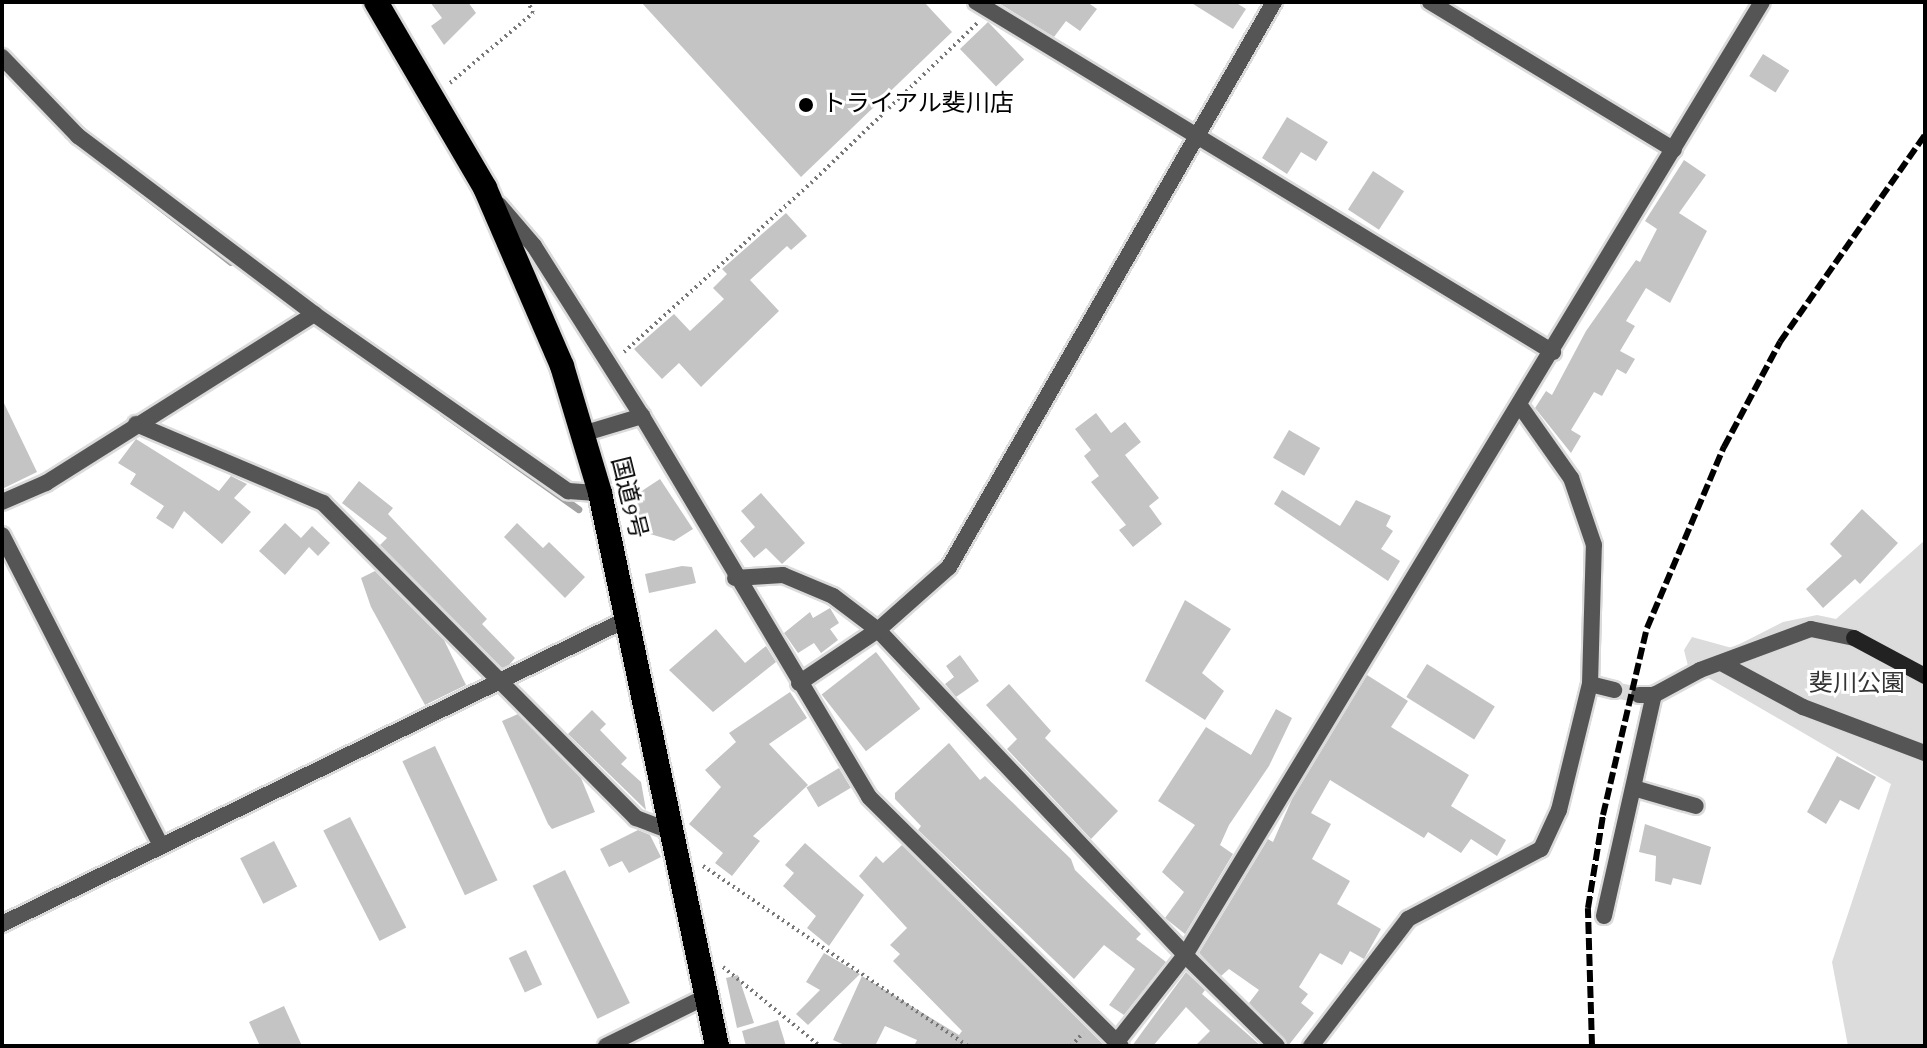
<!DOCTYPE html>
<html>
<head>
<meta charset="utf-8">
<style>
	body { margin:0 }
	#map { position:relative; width:1927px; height:1048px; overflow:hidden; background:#fff; font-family:"Alegreya Sans","Noto Sans JP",sans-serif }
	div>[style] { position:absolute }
	.green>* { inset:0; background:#dcdcdc }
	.stream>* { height:7px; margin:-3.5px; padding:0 3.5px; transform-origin:3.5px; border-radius:3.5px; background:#a3a3a3 }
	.building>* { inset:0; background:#c4c4c4; transform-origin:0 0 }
	.street-tunnel>* { height:16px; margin-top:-8px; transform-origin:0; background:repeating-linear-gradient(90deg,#d9d9d9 0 16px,transparent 0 24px) }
	.path>* { height:4px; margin-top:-2px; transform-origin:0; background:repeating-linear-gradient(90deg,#777 0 2px,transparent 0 6px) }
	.roads { filter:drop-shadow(2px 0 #dbdbdb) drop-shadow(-2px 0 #dbdbdb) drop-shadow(0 2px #dbdbdb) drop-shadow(0 -2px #dbdbdb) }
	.street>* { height:16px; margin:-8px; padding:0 8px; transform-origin:8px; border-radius:8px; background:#555 }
	.secondary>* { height:16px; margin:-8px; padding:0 8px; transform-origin:8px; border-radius:8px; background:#222 }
	.highway>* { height:24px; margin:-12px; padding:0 12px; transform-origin:12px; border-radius:12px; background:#000 }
	.rail>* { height:6px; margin-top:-3px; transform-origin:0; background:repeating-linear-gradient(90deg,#000 0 12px,transparent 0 16px) }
	.dots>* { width:22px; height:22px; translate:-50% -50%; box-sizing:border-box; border:4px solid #fff; border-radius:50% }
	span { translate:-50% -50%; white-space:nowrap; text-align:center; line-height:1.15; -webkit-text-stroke:6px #fff; paint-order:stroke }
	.poi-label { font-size:24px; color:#000 }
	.left { translate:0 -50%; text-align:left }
	.street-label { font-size:24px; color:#000 }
	.park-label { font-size:24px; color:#333 }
	.frame { position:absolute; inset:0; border:4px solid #000; pointer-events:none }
</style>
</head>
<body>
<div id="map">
	<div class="green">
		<div style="clip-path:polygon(1925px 540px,1925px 1046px,1848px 1046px,1832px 962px,1891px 784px,1688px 666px,1684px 650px,1692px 637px,1732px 648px,1783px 622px,1817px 615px,1836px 619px)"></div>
	</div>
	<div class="stream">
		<div style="left:67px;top:135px;width:207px;rotate:37.8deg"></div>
		<div style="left:443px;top:413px;width:166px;rotate:35.4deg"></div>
	</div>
	<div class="building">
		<div style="clip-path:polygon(430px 2px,468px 2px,476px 13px,444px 45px,431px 26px,442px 18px)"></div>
		<div style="clip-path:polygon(641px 2px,924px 2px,952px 32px,801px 177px)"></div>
		<div style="clip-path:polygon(997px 2px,1087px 2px,1097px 9px,1080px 31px,1066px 21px,1054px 37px)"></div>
		<div style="clip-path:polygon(1190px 2px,1235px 2px,1246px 9px,1233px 29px)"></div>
		<div style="left:988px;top:22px;width:52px;height:39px;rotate:46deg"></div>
		<div style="left:1763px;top:54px;width:31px;height:26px;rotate:32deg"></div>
		<div style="clip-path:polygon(1287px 117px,1328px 142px,1316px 161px,1301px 152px,1287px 174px,1262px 158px)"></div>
		<div style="clip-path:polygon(1684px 160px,1706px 175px,1679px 213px,1707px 231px,1670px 303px,1646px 288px,1626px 321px,1635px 326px,1620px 351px,1635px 359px,1626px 374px,1617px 369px,1602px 396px,1594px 392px,1571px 430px,1581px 436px,1571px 453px,1535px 408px,1546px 391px,1552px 395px,1586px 331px,1636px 260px,1640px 262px,1657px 229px,1645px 221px)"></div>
		<div style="left:1373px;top:171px;width:37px;height:46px;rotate:33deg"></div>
		<div style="clip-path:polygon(786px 213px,807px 236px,791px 250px,787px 246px,750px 280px,779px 311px,701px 387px,679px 363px,662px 379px,634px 349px,674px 314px,690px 331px,724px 299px,713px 288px,727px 274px,722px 269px)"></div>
		<div style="clip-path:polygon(2px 399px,37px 472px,2px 489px)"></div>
		<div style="clip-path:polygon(1096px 413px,1111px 433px,1125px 422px,1141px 442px,1125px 455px,1159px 498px,1149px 506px,1162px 524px,1133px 547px,1119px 530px,1126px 525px,1091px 482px,1099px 476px,1084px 456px,1091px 450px,1075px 429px)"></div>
		<div style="left:1289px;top:430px;width:36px;height:32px;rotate:30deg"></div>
		<div style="clip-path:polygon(136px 439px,219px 491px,231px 476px,247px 484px,234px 498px,251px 512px,222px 544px,184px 511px,173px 529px,156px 518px,164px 506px,130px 484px,136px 474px,118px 463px)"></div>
		<div style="clip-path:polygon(660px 479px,693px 529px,674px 541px,650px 534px,628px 500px)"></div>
		<div style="clip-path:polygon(359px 481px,393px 508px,388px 514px,487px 619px,482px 624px,515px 658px,509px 665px,502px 668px,380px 545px,387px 538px,342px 503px)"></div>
		<div style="clip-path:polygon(1282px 490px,1340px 526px,1356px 500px,1391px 516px,1386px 526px,1393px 531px,1381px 549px,1400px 561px,1388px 581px,1274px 504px)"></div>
		<div style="clip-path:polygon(761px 493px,805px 543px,782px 564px,766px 548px,754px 558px,740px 541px,755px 527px,741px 511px)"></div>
		<div style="clip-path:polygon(1862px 509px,1898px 543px,1860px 584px,1855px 579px,1823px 608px,1806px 589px,1842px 556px,1830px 544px)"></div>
		<div style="clip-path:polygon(285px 523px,301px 538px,312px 526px,330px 543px,318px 556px,309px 547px,285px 575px,259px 551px)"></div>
		<div style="clip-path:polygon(517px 523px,543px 548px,549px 542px,585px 577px,565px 598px,504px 537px)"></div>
		<div style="clip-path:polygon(682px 566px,692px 567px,696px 583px,649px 593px,645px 574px)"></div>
		<div style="clip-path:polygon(375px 571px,444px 640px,466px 685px,425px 705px,371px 607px,361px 578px)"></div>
		<div style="clip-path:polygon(1185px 600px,1231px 629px,1202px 673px,1224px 691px,1205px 720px,1145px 681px)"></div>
		<div style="clip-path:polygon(830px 608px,839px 623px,830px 629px,838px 640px,821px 653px,814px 643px,798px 653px,784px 633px,810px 612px,813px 618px)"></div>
		<div style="clip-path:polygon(716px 629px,745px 663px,766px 646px,776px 662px,713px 712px,669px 670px)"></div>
		<div style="left:876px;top:652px;width:72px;height:69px;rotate:52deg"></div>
		<div style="clip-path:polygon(960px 655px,979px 681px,956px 697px,945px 684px,954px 677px,946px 666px)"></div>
		<div style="left:1427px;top:664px;width:80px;height:39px;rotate:32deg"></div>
		<div style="clip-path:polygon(1367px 675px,1408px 701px,1391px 727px,1469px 775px,1451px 806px,1506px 840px,1497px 856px,1471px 839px,1461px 853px,1428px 832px,1424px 838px,1330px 780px,1311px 813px,1331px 824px,1312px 859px,1350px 881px,1337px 904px,1381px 929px,1364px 959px,1350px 951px,1342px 965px,1320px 953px,1299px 987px,1308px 994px,1301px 1003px,1314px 1013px,1288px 1046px,1249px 1003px,1259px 990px,1229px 969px,1221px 976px,1199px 953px,1268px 839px,1273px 842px,1292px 799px)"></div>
		<div style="clip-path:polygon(1009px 684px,1051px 731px,1045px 738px,1118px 811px,1091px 839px,1007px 749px,1017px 739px,986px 705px)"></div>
		<div style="clip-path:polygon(790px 692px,807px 718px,769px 744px,808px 785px,753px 836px,760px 841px,732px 876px,715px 863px,723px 853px,689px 824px,721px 787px,705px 770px,736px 742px,729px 733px)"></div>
		<div style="clip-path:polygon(1276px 709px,1292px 718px,1269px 766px,1229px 825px,1220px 845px,1233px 854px,1185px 934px,1165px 918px,1184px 892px,1162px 872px,1195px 825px,1158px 801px,1206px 727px,1251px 755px)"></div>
		<div style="clip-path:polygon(592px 710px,606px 724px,600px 730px,627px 758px,621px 764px,641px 782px,646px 810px,568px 734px)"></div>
		<div style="clip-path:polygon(518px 714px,581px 778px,595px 812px,552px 829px,548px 824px,502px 721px)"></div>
		<div style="clip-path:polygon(949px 743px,980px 780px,985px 776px,1071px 859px,1075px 870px,1141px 934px,1136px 939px,1166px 962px,1124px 1015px,1109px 1005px,1135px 969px,1104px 945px,1074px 979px,918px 830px,921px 826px,895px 799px,895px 793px)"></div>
		<div style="left:435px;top:746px;width:148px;height:36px;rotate:65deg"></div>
		<div style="clip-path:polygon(1837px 756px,1876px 777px,1859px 810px,1840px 800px,1826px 824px,1807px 812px)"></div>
		<div style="left:839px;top:768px;width:23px;height:38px;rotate:59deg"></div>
		<div style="left:350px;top:817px;width:124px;height:30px;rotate:63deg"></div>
		<div style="clip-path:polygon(1645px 824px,1711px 847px,1701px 885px,1673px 878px,1671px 885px,1655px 881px,1656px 856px,1639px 852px)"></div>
		<div style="clip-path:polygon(638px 830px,650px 835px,661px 857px,629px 873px,622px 861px,609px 867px,600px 849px)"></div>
		<div style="left:274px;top:841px;width:51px;height:38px;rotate:63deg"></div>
		<div style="clip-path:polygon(805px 843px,864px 895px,829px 946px,807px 928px,816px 916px,783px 886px,794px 873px,785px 865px)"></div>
		<div style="clip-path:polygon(902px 845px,1104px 1045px,1105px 1046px,914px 1046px,917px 1040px,885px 1026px,875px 1046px,847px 1046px,833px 1040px,862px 976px,959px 1035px,962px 1031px,893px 961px,900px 954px,890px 945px,907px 928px,859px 876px,876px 856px,883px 863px)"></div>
		<div style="left:565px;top:870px;width:148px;height:36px;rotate:64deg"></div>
		<div style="left:526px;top:950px;width:38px;height:19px;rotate:65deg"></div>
		<div style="clip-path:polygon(824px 953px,860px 974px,808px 1025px,796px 1014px,820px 990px,806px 982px)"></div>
		<div style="clip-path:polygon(1186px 972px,1205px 990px,1202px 994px,1261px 1046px,1195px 1046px,1210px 1031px,1186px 1007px,1153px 1046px,1132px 1046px)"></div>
		<div style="clip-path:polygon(738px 975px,754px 1023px,737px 1028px,726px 978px)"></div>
		<div style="clip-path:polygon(284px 1006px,302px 1046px,260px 1046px,249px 1022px)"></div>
		<div style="clip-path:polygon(778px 1020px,786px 1046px,746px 1046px,742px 1031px)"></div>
	</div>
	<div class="street-tunnel">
		<div style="left:1614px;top:690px;width:25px;rotate:11deg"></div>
	</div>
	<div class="path">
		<div style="left:450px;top:83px;width:109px;rotate:-40.1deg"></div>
		<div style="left:533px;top:13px;width:12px;rotate:-114deg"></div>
		<div style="left:624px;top:352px;width:252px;rotate:-42.1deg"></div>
		<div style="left:811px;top:183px;width:231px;rotate:-43.9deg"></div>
		<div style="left:703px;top:866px;width:320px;rotate:34.2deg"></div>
		<div style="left:723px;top:967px;width:125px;rotate:39.2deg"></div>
		<div style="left:1071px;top:1046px;width:18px;rotate:-47deg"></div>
	</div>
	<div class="roads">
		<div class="street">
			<div style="left:976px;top:2px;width:675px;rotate:31.24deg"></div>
			<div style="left:1430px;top:2px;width:285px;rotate:31.2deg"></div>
			<div style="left:2px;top:57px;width:110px;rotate:46.1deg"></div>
			<div style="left:78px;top:136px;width:296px;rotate:37deg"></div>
			<div style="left:314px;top:314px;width:310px;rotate:34.9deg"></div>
			<div style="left:568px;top:491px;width:32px;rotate:4deg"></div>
			<div style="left:499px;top:205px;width:54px;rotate:49.5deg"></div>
			<div style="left:534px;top:246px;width:201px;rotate:57.6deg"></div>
			<div style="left:642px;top:416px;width:443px;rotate:59.2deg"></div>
			<div style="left:869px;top:797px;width:354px;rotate:44.7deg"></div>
			<div style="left:136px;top:424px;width:203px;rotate:22.9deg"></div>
			<div style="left:323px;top:503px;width:444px;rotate:45.2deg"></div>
			<div style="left:636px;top:818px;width:39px;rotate:21deg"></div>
			<div style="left:582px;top:434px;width:63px;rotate:-16.7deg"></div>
			<div style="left:2px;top:502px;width:48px;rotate:-23.4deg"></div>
			<div style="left:46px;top:483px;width:317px;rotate:-32.2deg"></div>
			<div style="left:2px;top:535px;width:349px;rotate:62.9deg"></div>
			<div style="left:735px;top:578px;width:48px;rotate:-3.6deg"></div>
			<div style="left:783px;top:575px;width:54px;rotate:22.8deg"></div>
			<div style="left:833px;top:596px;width:56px;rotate:37.1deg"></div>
			<div style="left:878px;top:630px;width:447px;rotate:46.6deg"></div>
			<div style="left:1185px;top:955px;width:129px;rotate:44.7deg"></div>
			<div style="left:1723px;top:664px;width:91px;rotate:28.3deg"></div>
			<div style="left:1803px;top:707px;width:130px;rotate:20.7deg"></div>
			<div style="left:799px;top:683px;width:95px;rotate:-33.9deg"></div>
			<div style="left:878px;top:630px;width:95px;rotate:-41.6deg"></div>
			<div style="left:949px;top:567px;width:652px;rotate:-60.09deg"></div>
			<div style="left:1590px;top:684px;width:25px;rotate:14deg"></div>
			<div style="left:1639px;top:695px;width:15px"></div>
			<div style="left:1654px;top:695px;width:52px;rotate:-28.5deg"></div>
			<div style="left:1700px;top:670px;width:118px;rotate:-20.3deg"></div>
			<div style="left:1811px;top:629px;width:44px;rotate:11.8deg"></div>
			<div style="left:1637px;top:789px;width:61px;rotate:16.1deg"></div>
			<div style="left:1604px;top:916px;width:227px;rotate:-77.3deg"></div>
			<div style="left:2px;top:924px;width:695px;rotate:-26.01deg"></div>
			<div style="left:1119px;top:1039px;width:107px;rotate:-51.8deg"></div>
			<div style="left:1185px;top:955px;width:1114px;rotate:-58.81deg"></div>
			<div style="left:606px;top:1046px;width:113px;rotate:-26.3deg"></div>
			<div style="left:1311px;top:1046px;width:160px;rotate:-52.6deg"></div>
			<div style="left:1408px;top:919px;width:150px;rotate:-27.8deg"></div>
			<div style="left:1541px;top:849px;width:43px;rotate:-65.2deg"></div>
			<div style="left:1559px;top:810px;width:130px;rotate:-76.2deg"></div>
			<div style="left:1590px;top:684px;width:139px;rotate:-88.4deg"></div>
			<div style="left:1594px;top:545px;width:71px;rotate:-108.9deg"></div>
			<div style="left:1571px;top:478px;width:87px;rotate:-125.2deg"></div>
		</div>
		<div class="secondary">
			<div style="left:1854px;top:638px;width:81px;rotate:28.2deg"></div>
		</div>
		<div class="highway">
			<div style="left:376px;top:2px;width:216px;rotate:59.6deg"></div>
			<div style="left:485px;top:188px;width:194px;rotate:66.6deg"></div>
			<div style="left:562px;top:366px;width:133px;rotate:73.3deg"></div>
			<div style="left:600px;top:493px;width:565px;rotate:78.05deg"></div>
		</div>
	</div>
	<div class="rail">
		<div style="left:1592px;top:1046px;width:138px;rotate:-91.7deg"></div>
		<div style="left:1588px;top:908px;width:94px;rotate:-80.8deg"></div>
		<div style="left:1603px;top:815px;width:192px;rotate:-76.8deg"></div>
		<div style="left:1647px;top:628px;width:197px;rotate:-67deg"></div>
		<div style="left:1724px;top:447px;width:119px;rotate:-61.9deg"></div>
		<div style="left:1780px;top:342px;width:253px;rotate:-55deg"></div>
	</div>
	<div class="dots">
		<div style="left:806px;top:105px;background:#000"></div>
	</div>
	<div class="poi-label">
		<span class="left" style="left:822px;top:105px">トライアル斐川店</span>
	</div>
	<div class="street-label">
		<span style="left:628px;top:498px;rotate:76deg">国道9号</span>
	</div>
	<div class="park-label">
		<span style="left:1857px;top:685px">斐川公園</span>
	</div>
	<div class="frame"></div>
</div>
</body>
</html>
